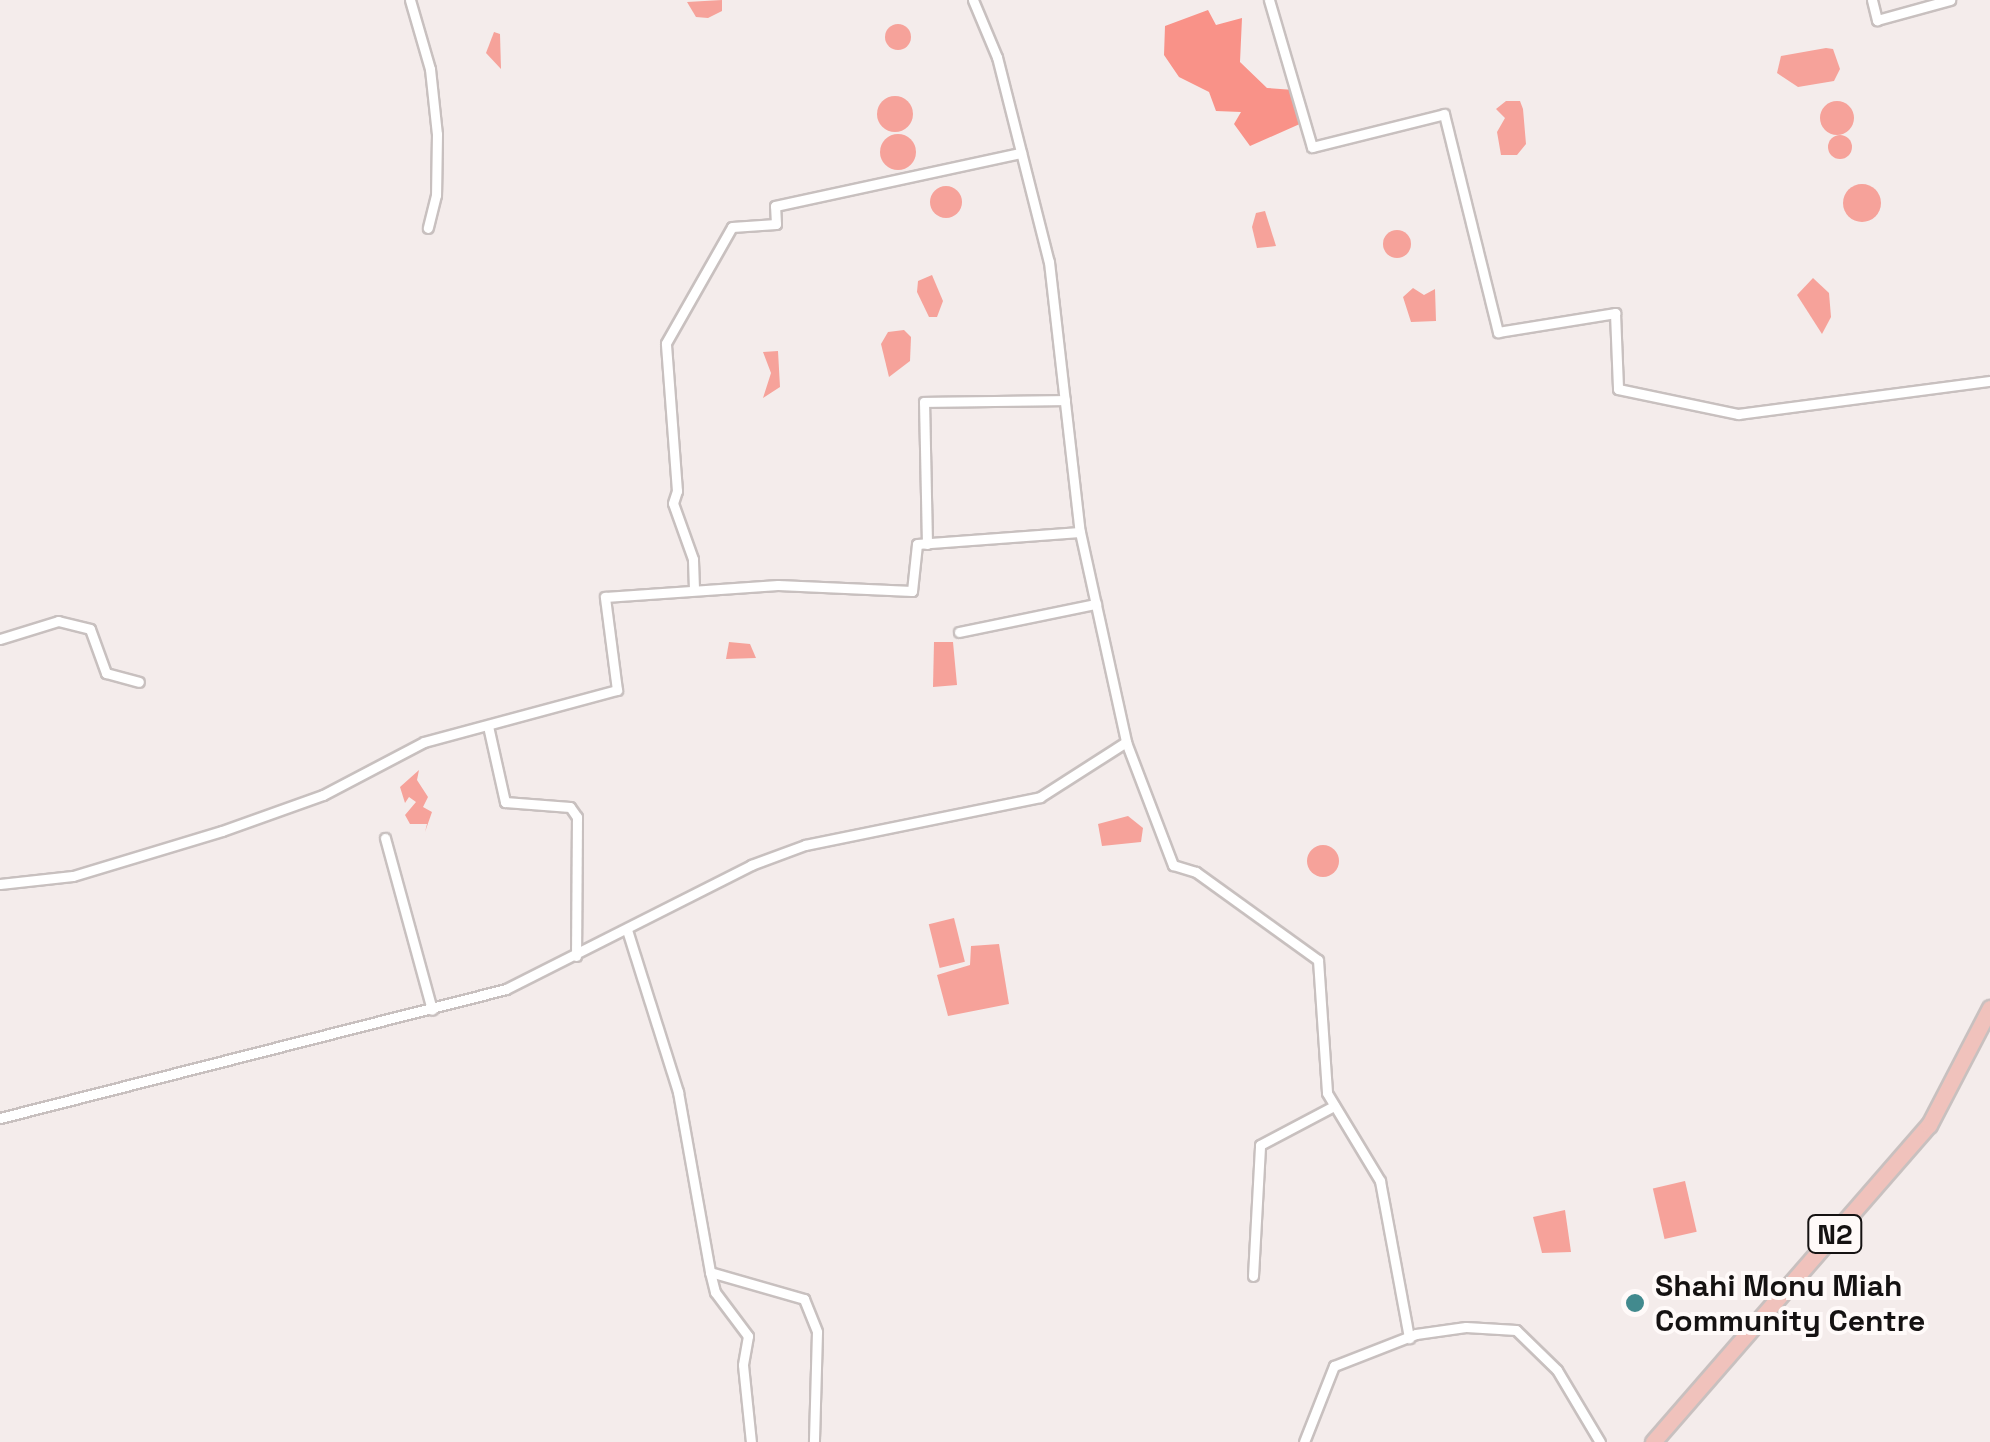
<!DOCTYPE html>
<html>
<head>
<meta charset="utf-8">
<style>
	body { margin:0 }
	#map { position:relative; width:1990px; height:1442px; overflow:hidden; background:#f4eceb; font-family:"Space Grotesk",sans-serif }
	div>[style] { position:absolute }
	.forest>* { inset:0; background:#f99288 }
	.water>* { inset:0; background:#f6a29a; transform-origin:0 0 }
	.round { border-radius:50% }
	.roads { filter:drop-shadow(2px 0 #c8c0bf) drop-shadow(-2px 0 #c8c0bf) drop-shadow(0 2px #c8c0bf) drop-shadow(0 -2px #c8c0bf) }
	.minor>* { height:9px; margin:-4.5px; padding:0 4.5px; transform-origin:4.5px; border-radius:4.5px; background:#fff }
	.trunk>* { height:15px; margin:-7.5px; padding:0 7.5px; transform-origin:7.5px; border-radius:7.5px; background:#f0c2bc }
	.dots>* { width:28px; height:28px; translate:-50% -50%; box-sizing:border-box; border:5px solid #fffaf9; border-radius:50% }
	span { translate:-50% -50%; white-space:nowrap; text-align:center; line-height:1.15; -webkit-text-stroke:8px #fffaf9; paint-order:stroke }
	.shield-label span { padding:2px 8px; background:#fffaf9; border:2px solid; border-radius:8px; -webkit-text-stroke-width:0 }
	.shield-label { font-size:28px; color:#151212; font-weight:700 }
	.poi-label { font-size:30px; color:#151212; font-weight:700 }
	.left { translate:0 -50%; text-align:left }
</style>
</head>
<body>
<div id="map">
	<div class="forest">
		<div style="clip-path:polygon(1208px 10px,1216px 25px,1242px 18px,1240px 62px,1267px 88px,1294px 90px,1302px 123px,1250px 146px,1234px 124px,1241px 112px,1216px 111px,1209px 92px,1179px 77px,1164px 55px,1165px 26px)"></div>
	</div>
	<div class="water">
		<div style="clip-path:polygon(722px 0,722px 11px,708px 18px,696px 17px,687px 2px)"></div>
		<div class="round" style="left:885px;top:24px;width:26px;height:26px"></div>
		<div style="clip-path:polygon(494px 32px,500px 34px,501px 69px,486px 53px)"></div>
		<div style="clip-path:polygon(1826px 48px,1833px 49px,1840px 69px,1834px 81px,1798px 87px,1777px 73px,1781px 56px)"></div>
		<div class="round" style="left:877px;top:96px;width:36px;height:36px"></div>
		<div style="clip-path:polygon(1506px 101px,1520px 101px,1523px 109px,1526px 144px,1517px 155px,1501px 155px,1497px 132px,1505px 118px,1496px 109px)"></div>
		<div class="round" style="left:1820px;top:101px;width:34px;height:34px"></div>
		<div class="round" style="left:880px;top:134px;width:36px;height:36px"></div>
		<div class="round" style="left:1828px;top:135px;width:24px;height:24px"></div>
		<div class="round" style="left:1843px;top:184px;width:38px;height:38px"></div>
		<div class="round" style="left:930px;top:186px;width:32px;height:32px"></div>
		<div style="clip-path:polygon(1265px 211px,1276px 246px,1257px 248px,1252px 227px,1256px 213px)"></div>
		<div class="round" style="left:1383px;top:230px;width:28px;height:28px"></div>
		<div style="clip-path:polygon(932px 275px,943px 301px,937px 317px,929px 317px,917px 292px,918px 281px)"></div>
		<div style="clip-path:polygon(1813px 278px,1829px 293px,1831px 317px,1822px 334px,1797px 295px)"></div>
		<div style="clip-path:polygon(1413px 288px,1424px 295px,1435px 289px,1436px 321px,1411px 322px,1403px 297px)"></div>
		<div style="clip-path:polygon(904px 330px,911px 337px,910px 361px,889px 377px,881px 344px,888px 332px)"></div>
		<div style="clip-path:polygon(778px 351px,780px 387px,763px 398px,771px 373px,763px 352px)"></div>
		<div style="clip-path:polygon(729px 642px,750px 644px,756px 658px,726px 659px)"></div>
		<div style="clip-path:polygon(934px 642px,953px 642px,957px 685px,933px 687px)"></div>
		<div style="clip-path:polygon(419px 770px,417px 780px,428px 797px,423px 807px,432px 812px,425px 832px,427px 824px,410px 824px,405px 815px,416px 802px,409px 797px,405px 803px,400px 787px)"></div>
		<div style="clip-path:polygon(1128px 816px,1143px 828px,1141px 842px,1102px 846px,1098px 824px)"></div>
		<div class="round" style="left:1307px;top:845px;width:32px;height:32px"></div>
		<div style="left:954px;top:918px;width:45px;height:26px;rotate:76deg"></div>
		<div style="clip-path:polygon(999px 944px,1009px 1004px,948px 1016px,937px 975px,970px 965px,971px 946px)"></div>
		<div style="left:1685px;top:1181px;width:52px;height:33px;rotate:77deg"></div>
		<div style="clip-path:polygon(1565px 1210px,1571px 1252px,1542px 1253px,1533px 1217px)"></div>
	</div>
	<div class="roads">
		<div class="minor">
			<div style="left:410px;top:0;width:72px;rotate:73.8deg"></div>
			<div style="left:430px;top:69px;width:65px;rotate:83.9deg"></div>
			<div style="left:437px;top:134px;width:61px;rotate:90.9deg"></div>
			<div style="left:436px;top:195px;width:34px;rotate:104deg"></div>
			<div style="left:973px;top:0;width:62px;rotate:67.2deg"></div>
			<div style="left:997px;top:57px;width:211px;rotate:75.8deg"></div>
			<div style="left:1049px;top:262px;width:272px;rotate:83.5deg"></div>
			<div style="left:1080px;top:532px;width:215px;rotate:77.6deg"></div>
			<div style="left:1126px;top:742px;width:132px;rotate:69.1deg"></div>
			<div style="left:1173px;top:865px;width:24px;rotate:17deg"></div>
			<div style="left:1196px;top:872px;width:150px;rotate:35.8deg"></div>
			<div style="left:1318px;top:960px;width:133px;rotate:86.1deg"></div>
			<div style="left:1327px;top:1093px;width:103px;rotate:58.9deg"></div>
			<div style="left:1380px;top:1181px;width:160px;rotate:79.5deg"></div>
			<div style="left:1269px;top:0;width:153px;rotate:73.7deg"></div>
			<div style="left:1312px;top:147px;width:136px;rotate:-14deg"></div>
			<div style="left:1444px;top:114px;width:225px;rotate:76.1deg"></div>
			<div style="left:1498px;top:332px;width:119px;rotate:-9.2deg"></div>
			<div style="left:1615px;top:313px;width:76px;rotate:87.7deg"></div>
			<div style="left:1618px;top:389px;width:123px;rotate:11.8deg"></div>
			<div style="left:1738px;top:414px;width:254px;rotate:-7.5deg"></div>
			<div style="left:1872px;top:0;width:21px;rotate:76deg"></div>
			<div style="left:1877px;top:20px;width:76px;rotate:-15.3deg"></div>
			<div style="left:927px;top:544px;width:142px;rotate:-91.2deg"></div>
			<div style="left:924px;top:402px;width:141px;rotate:-0.8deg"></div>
			<div style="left:694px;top:589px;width:30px;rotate:-92deg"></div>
			<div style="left:693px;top:559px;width:59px;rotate:-109.7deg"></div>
			<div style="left:673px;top:503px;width:13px;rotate:-72deg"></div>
			<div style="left:677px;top:491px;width:148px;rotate:-94.3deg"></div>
			<div style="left:666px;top:343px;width:133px;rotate:-60.4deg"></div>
			<div style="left:732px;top:227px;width:44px;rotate:-3.9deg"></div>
			<div style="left:776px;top:224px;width:18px;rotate:-93deg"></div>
			<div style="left:775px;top:206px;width:252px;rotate:-12.2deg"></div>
			<div style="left:959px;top:632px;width:140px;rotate:-11.6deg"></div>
			<div style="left:0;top:639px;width:61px;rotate:-17.2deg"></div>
			<div style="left:58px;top:621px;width:33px;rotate:14deg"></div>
			<div style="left:90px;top:629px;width:47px;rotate:70deg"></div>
			<div style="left:106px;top:673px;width:34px;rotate:15deg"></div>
			<div style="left:488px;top:726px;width:78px;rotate:77.4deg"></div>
			<div style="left:505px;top:802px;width:65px;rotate:4.4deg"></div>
			<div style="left:570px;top:807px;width:12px;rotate:55deg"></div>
			<div style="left:577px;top:817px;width:139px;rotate:90.4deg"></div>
			<div style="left:385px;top:838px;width:178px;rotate:74.7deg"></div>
			<div style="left:0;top:884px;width:73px;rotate:-6.3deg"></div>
			<div style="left:73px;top:876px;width:156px;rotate:-16.8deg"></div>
			<div style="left:222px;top:831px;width:107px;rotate:-19.6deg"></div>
			<div style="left:323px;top:795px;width:114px;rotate:-27.7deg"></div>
			<div style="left:424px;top:742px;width:200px;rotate:-15.1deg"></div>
			<div style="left:617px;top:690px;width:94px;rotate:-97.4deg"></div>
			<div style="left:605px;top:597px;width:173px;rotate:-4deg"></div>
			<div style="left:778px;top:585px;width:134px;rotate:2.6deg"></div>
			<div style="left:912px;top:591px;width:47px;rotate:-83.9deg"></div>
			<div style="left:917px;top:544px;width:163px;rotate:-4.2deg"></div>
			<div style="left:627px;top:930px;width:170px;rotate:72.5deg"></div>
			<div style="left:678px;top:1092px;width:183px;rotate:79.9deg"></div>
			<div style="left:710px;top:1272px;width:98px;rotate:16deg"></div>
			<div style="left:804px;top:1299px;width:35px;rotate:68deg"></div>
			<div style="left:817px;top:1332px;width:110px;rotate:91.6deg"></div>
			<div style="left:0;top:1118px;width:522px;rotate:-14.3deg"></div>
			<div style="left:506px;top:989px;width:275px;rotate:-26.8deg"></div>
			<div style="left:751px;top:865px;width:58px;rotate:-20.3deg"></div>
			<div style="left:805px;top:845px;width:240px;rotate:-11.5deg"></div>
			<div style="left:1040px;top:797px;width:102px;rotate:-32.6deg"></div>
			<div style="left:710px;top:1272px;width:21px;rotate:76deg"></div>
			<div style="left:715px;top:1292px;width:55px;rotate:53.1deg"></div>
			<div style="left:748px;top:1336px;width:29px;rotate:100deg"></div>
			<div style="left:743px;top:1365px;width:77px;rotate:84.1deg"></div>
			<div style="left:1253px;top:1276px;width:131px;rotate:-86.9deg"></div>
			<div style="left:1260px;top:1145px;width:84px;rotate:-27.8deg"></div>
			<div style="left:1304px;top:1442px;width:82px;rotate:-68.5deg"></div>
			<div style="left:1334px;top:1366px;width:88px;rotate:-21.3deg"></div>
			<div style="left:1416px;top:1334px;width:50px;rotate:-8deg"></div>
			<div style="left:1466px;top:1327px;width:50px;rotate:3.4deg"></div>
			<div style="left:1516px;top:1330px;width:57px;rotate:44.3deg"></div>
			<div style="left:1557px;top:1370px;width:84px;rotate:59.2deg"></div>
		</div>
		<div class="trunk">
			<div style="left:1653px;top:1442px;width:420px;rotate:-49deg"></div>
			<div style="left:1929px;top:1125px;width:132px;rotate:-62.5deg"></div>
		</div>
	</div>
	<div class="dots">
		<div style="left:1635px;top:1303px;background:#428a8e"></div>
	</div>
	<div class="shield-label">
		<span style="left:1835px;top:1234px">N2</span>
	</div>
	<div class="poi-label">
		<span class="left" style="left:1655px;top:1303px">Shahi Monu Miah<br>Community Centre</span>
	</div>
</div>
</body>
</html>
